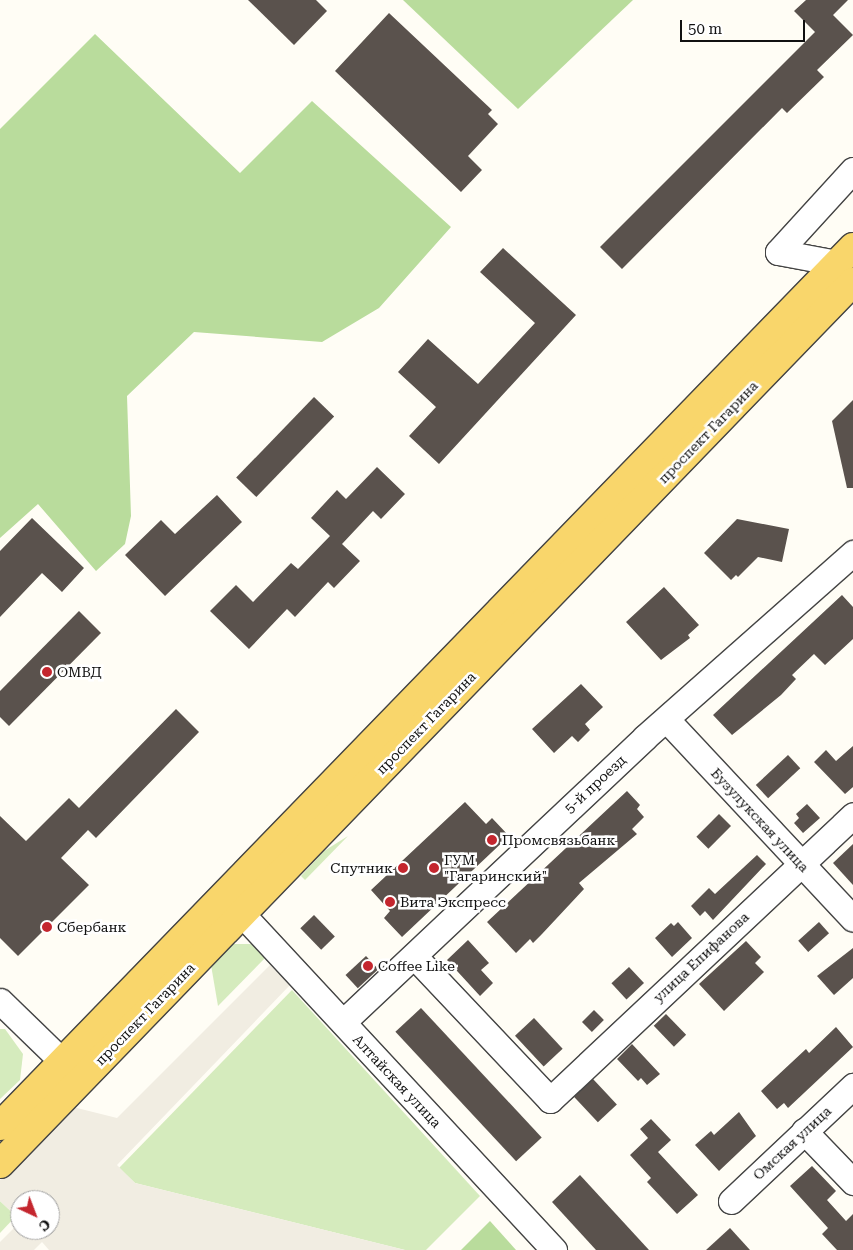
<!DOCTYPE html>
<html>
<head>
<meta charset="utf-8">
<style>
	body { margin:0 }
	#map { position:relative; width:853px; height:1250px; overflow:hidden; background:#fffdf5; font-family:"Roboto Serif",serif }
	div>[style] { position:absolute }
	.green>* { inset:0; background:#d5ebbd }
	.forest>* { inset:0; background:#b9dc9c }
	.plaza>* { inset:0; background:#f1ede2 }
	.building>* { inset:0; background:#5a524d; transform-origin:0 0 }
	.roads { filter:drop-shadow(1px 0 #444) drop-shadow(-1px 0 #444) drop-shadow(0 1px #444) drop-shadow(0 -1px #444) }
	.minor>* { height:25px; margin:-12.5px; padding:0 12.5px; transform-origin:12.5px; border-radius:12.5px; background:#fff }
	.major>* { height:28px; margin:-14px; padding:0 14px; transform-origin:14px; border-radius:14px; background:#f9d66b }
	.dots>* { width:14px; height:14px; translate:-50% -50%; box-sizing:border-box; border:2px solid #fff; border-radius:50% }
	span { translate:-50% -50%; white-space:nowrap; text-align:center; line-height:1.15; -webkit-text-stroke:5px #fff; paint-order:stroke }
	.street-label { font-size:14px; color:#111 }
	.poi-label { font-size:14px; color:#111 }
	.left { translate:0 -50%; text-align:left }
	.right { translate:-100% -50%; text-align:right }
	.north { position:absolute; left:10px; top:1190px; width:50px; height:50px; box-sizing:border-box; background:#fff; border:1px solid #a0a0a0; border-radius:50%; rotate:137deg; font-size:14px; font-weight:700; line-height:20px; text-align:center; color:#111 }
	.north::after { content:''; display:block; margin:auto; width:18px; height:22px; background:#c4262e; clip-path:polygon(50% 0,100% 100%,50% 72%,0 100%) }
	.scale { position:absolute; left:680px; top:20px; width:125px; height:22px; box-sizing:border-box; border:2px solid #111; border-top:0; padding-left:6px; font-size:15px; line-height:18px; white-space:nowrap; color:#111; -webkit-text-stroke:4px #fff; paint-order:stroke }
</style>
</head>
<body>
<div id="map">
	<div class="green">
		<div style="clip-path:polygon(348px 836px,305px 880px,301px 876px,324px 851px)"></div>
		<div style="clip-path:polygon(232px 944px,251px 944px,265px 958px,218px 1006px,211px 965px)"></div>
		<div style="clip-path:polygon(292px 990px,480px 1196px,426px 1250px,405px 1250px,135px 1183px,119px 1168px)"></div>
		<div style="clip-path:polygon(0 1029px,5px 1029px,23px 1054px,20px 1080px,0 1099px)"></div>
		<div style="clip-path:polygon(0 1201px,16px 1216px,0 1233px)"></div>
	</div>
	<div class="forest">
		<div style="clip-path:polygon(403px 0,633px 0,518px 109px)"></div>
		<div style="clip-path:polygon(95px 34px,240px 173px,312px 101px,451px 227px,379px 308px,322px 342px,194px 332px,127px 396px,131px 516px,125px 544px,96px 571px,38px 504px,0 538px,0 129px)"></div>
		<div style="clip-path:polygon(490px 1221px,516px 1250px,461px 1250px)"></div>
	</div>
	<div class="plaza">
		<div style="clip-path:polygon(270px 965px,290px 985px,117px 1165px,135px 1183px,405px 1250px,49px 1250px,42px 1242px,34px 1250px,0 1250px,0 1242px,20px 1222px,20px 1230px,50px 1230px,50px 1200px,20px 1200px,20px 1220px,0 1201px,0 1180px,73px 1107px,117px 1118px)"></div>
	</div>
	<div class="building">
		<div style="clip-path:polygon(248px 0,316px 0,327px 11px,294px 45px)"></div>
		<div style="clip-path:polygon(806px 0,848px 0,833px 15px,853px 35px,817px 70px,824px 77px,787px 113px,782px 108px,622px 269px,600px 247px,815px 32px,794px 11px)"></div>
		<div style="clip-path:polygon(389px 13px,492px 110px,488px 114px,498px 124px,468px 156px,482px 170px,461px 192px,335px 71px)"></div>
		<div style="clip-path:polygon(503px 248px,576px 315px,439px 464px,409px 436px,436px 407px,398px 372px,428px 339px,478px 384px,535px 323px,480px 272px)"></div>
		<div style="left:314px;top:397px;width:28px;height:112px;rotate:44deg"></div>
		<div style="clip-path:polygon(853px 400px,853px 488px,847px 488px,832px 421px)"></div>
		<div style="clip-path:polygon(377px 467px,405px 494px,381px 519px,373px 511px,342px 544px,360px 561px,334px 588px,328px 582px,295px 617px,287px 609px,249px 649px,210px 611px,236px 585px,253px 602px,291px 563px,298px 569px,330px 536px,311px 518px,337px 490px,346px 499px)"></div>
		<div style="clip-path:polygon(217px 495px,242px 522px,165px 596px,125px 555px,161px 520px,175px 534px)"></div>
		<div style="clip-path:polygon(32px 518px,84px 568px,62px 592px,42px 573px,0 617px,0 551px)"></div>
		<div style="clip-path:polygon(737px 519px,789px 529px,782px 562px,758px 557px,738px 577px,736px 575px,731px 580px,704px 553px)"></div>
		<div style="clip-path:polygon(664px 587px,699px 625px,688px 635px,690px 638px,661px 660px,626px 622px)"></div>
		<div style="clip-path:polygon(842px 595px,853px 607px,853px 639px,825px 665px,814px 654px,792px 675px,796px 679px,781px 695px,732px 735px,713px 715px)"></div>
		<div style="clip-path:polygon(79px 611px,101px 633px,9px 726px,0 717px,0 691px)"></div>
		<div style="clip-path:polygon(581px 684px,603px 707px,585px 724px,590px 730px,578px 742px,572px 736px,554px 753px,532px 729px)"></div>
		<div style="clip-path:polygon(176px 709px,199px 732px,96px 838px,88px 830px,61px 858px,89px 885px,18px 956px,0 938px,0 816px,26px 841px,69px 798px,79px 808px)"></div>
		<div style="clip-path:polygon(853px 746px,853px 787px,845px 794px,814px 762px,826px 750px,836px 761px)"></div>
		<div style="left:788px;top:755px;width:18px;height:44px;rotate:47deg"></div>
		<div style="clip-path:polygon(627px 791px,640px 805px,637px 809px,644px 817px,632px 829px,637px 834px,579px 883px,584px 889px,542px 934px,533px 943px,530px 939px,516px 953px,487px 922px)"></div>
		<div style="clip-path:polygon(465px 802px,486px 824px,492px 818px,509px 836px,402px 937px,384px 918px,390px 911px,371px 890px)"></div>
		<div style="clip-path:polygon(807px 804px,820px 818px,803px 833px,794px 823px,799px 818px,796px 814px)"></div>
		<div style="left:719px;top:814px;width:17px;height:32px;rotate:45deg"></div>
		<div style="clip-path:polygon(853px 844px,853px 885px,833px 863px)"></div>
		<div style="clip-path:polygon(757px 855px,766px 864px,713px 920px,705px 911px,700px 916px,691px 906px,709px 888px,715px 894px)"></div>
		<div style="left:314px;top:915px;width:30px;height:19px;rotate:46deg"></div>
		<div style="clip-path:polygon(678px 922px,692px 938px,672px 957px,655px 938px,671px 923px,674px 926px)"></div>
		<div style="left:819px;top:922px;width:15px;height:28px;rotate:48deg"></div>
		<div style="clip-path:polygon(468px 940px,489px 963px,481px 970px,493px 983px,480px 996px,447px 960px)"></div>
		<div style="clip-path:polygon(746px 941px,761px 957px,755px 963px,764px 972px,724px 1011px,699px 984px)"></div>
		<div style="clip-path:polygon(853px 948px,853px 978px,834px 995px,817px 976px)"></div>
		<div style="left:366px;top:956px;width:18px;height:28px;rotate:47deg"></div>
		<div style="left:629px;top:967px;width:22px;height:24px;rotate:47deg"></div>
		<div style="left:421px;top:1008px;width:177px;height:35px;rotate:47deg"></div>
		<div style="left:594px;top:1010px;width:14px;height:17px;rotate:45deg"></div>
		<div style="left:666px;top:1014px;width:29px;height:17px;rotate:46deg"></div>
		<div style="left:534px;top:1018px;width:42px;height:26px;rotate:47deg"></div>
		<div style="clip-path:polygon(836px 1027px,853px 1047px,788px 1108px,784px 1103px,777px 1109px,761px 1091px,806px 1049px,809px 1053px)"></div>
		<div style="clip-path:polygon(632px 1044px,660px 1074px,647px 1085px,641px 1078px,638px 1081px,617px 1059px)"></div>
		<div style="left:593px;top:1079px;width:35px;height:26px;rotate:47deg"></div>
		<div style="clip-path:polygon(739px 1112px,756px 1136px,719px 1171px,695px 1145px,711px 1131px,714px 1135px)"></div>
		<div style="clip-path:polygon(651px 1119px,671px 1140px,658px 1152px,698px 1195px,677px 1214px,647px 1182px,651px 1178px,630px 1155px,648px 1138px,640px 1129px)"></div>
		<div style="clip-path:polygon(812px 1166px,836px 1191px,827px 1200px,846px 1221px,853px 1214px,853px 1250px,837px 1250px,822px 1234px,828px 1228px,790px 1186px)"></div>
		<div style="clip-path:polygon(580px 1175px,649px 1250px,596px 1250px,552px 1202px)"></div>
		<div style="clip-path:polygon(730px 1228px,750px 1250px,706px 1250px)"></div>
	</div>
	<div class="roads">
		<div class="minor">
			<div style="left:778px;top:252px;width:111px;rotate:-47.6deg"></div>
			<div style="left:778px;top:252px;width:60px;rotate:10.6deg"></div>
			<div style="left:667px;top:720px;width:272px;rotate:46.9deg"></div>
			<div style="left:241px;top:913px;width:460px;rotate:47.1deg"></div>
			<div style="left:414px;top:956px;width:198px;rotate:46.6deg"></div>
			<div style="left:550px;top:1100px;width:416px;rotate:-43.2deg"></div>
			<div style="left:0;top:1001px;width:88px;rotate:44.1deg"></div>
			<div style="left:343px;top:1022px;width:415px;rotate:-43.3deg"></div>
			<div style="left:645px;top:737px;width:278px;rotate:-41.5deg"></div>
			<div style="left:804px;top:1131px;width:71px;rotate:46.1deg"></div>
			<div style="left:731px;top:1201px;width:168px;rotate:-43.3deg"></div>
		</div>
		<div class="major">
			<div style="left:0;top:1126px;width:1225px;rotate:-45.86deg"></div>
			<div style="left:0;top:1164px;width:1227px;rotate:-45.96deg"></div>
		</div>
	</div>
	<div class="dots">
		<div style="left:47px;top:672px;background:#c4262e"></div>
		<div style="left:492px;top:840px;background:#c4262e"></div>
		<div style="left:403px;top:868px;background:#c4262e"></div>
		<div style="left:434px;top:868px;background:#c4262e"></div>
		<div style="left:390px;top:902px;background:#c4262e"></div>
		<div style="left:47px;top:927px;background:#c4262e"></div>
		<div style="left:368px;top:966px;background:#c4262e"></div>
	</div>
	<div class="street-label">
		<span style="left:708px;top:432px;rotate:-46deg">проспект Гагарина</span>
		<span style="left:426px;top:723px;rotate:-46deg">проспект Гагарина</span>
		<span style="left:595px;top:784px;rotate:-43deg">5-й проезд</span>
		<span style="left:760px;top:820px;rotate:47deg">Бузулукская улица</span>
		<span style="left:701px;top:957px;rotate:-43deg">улица Епифанова</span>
		<span style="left:145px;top:1014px;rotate:-46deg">проспект Гагарина</span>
		<span style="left:397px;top:1081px;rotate:47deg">Алтайская улица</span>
		<span style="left:792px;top:1143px;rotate:-43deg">Омская улица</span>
	</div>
	<div class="poi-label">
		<span class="left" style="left:57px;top:672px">ОМВД</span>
		<span class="left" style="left:502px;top:840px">Промсвязьбанк</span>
		<span class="left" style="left:444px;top:868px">ГУМ<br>"Гагаринский"</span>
		<span class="right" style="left:393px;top:868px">Спутник</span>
		<span class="left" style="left:400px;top:902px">Вита Экспресс</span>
		<span class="left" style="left:57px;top:927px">Сбербанк</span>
		<span class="left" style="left:378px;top:966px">Coffee Like</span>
	</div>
	<div class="north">С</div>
	<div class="scale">50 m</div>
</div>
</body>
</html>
